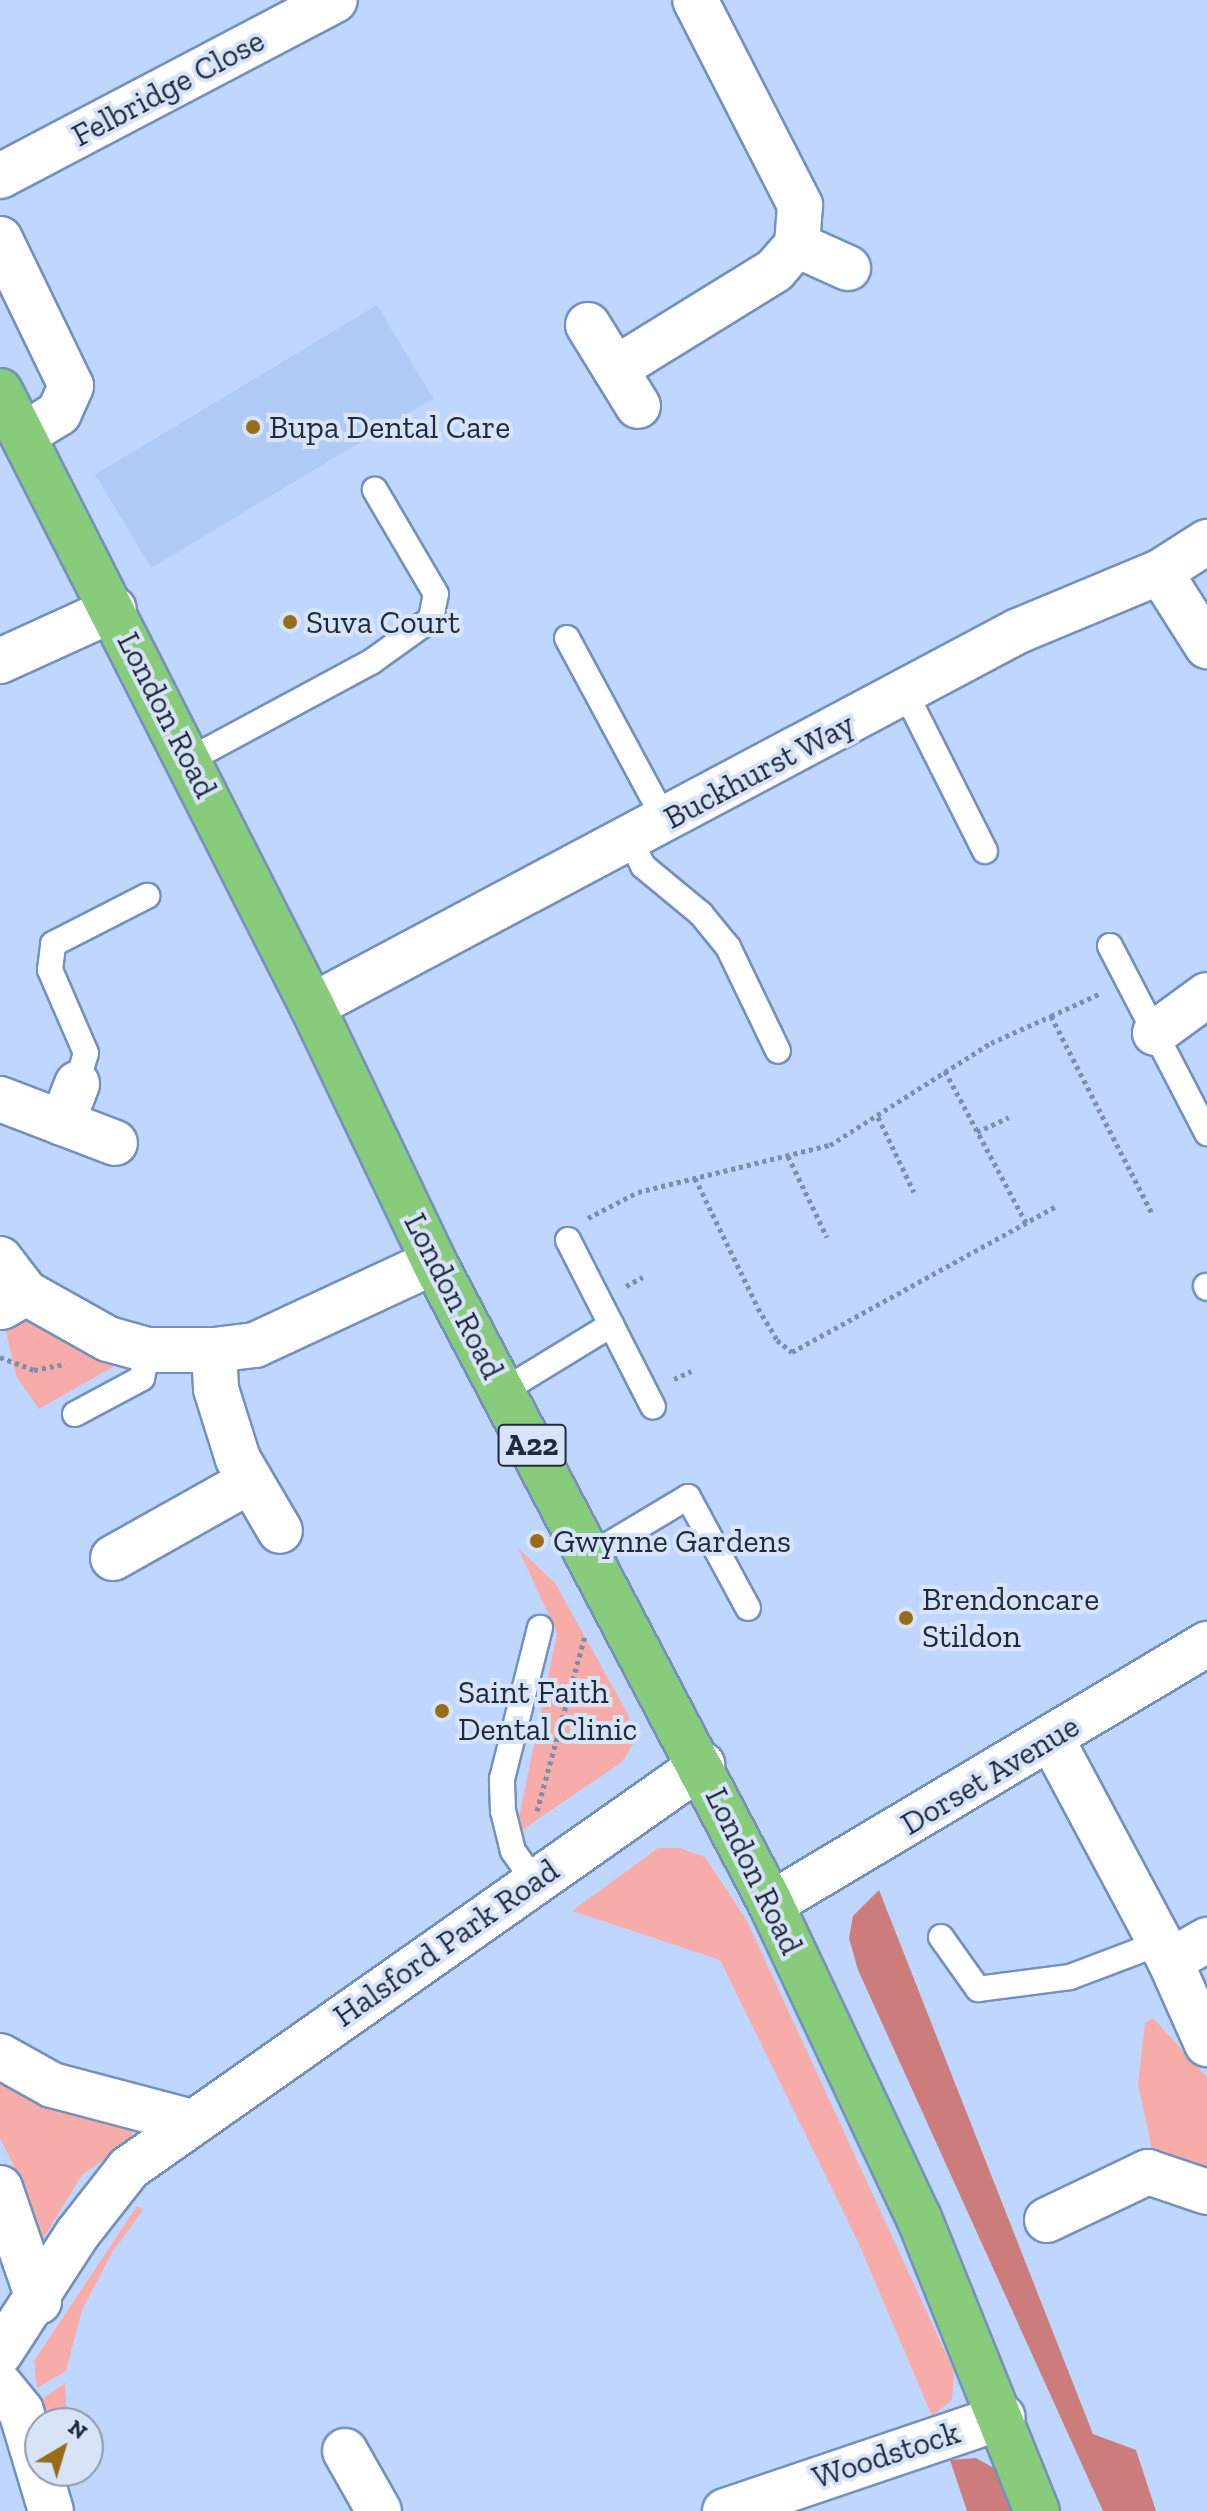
<!DOCTYPE html>
<html>
<head>
<meta charset="utf-8">
<style>
	body { margin:0 }
	#map { position:relative; width:1207px; height:2511px; overflow:hidden; background:#bfd7fe; font-family:"Zilla Slab",serif }
	div>[style] { position:absolute }
	.built>* { inset:0; background:#afcaf5; transform-origin:0 0 }
	.green>* { inset:0; background:#f8acaa }
	.forest>* { inset:0; background:#cc7c7b }
	.path>* { height:5px; margin-top:-2.5px; transform-origin:0; background:repeating-linear-gradient(90deg,#7b8ead 0 4px,transparent 0 8px) }
	.roads { filter:drop-shadow(2px 0 #7490bd) drop-shadow(-2px 0 #7490bd) drop-shadow(0 2px #7490bd) drop-shadow(0 -2px #7490bd) }
	.service>* { height:24px; margin:-12px; padding:0 12px; transform-origin:12px; border-radius:12px; background:#fff }
	.minor>* { height:44px; margin:-22px; padding:0 22px; transform-origin:22px; border-radius:22px; background:#fff }
	.trunk>* { height:44px; margin:-22px; padding:0 22px; transform-origin:22px; border-radius:22px; background:#88cc7b }
	.dots>* { width:22px; height:22px; translate:-50% -50%; box-sizing:border-box; border:4px solid #d7e4f7; border-radius:50% }
	span { translate:-50% -50%; white-space:nowrap; text-align:center; line-height:1.15; -webkit-text-stroke:8px #d7e4f7; paint-order:stroke }
	.shield-label span { padding:2px 6px; background:#d7e4f7; border:2px solid; border-radius:6px; -webkit-text-stroke-width:0 }
	.shield-label { font-size:30px; color:#1f2a3d; font-weight:700 }
	.street-label { font-size:32px; color:#1f2a3d }
	.poi-label { font-size:32px; color:#1f2a3d }
	.left { translate:0 -50%; text-align:left }
	.north { position:absolute; left:24px; top:2407px; width:80px; height:80px; box-sizing:border-box; background:#d7e4f7; border:2px solid #8d9aad; border-radius:50%; rotate:38deg; font-size:22px; font-weight:700; line-height:32px; text-align:center; color:#1f2a3d }
	.north::after { content:''; display:block; margin:auto; width:28px; height:36px; background:#966e19; clip-path:polygon(50% 0,100% 100%,50% 72%,0 100%) }
</style>
</head>
<body>
<div id="map">
	<div class="built">
		<div style="left:377px;top:305px;width:109px;height:329px;rotate:59deg"></div>
	</div>
	<div class="green">
		<div style="clip-path:polygon(37px 1313px,125px 1360px,39px 1409px,16px 1376px,4px 1322px)"></div>
		<div style="clip-path:polygon(518px 1548px,555px 1583px,628px 1714px,633px 1744px,622px 1762px,522px 1830px,518px 1822px,557px 1633px)"></div>
		<div style="clip-path:polygon(658px 1848px,680px 1848px,705px 1857px,747px 1921px,954px 2371px,952px 2400px,932px 2416px,858px 2242px,720px 1960px,572px 1911px)"></div>
		<div style="clip-path:polygon(1153px 2018px,1207px 2077px,1207px 2166px,1152px 2150px,1138px 2084px,1145px 2023px)"></div>
		<div style="clip-path:polygon(0 2075px,131px 2121px,133px 2130px,131px 2140px,82px 2175px,35px 2252px,13px 2164px,0 2139px)"></div>
		<div style="clip-path:polygon(137px 2206px,143px 2210px,113px 2251px,82px 2310px,66px 2371px,37px 2388px,34px 2361px)"></div>
		<div style="clip-path:polygon(65px 2383px,67px 2423px,53px 2423px,41px 2400px)"></div>
	</div>
	<div class="forest">
		<div style="clip-path:polygon(879px 1890px,1093px 2434px,1136px 2450px,1156px 2511px,1103px 2511px,858px 1970px,849px 1938px,853px 1916px)"></div>
		<div style="clip-path:polygon(976px 2458px,996px 2469px,1011px 2511px,967px 2511px,950px 2460px)"></div>
	</div>
	<div class="path">
		<div style="left:1051px;top:1016px;width:55px;rotate:-24.7deg"></div>
		<div style="left:945px;top:1071px;width:172px;rotate:61.9deg"></div>
		<div style="left:878px;top:1117px;width:83px;rotate:64.4deg"></div>
		<div style="left:977px;top:1132px;width:35px;rotate:-25deg"></div>
		<div style="left:788px;top:1156px;width:90px;rotate:64.3deg"></div>
		<div style="left:695px;top:1178px;width:144px;rotate:64.1deg"></div>
		<div style="left:758px;top:1308px;width:37px;rotate:59deg"></div>
		<div style="left:777px;top:1340px;width:19px;rotate:39deg"></div>
		<div style="left:792px;top:1352px;width:302px;rotate:-28.9deg"></div>
		<div style="left:588px;top:1218px;width:56px;rotate:-27.5deg"></div>
		<div style="left:638px;top:1192px;width:198px;rotate:-13.8deg"></div>
		<div style="left:830px;top:1145px;width:191px;rotate:-32.4deg"></div>
		<div style="left:991px;top:1043px;width:66px;rotate:-24.2deg"></div>
		<div style="left:1051px;top:1016px;width:221px;rotate:62.9deg"></div>
		<div style="left:626px;top:1286px;width:19px;rotate:-28deg"></div>
		<div style="left:0;top:1357px;width:36px;rotate:21deg"></div>
		<div style="left:34px;top:1370px;width:32px;rotate:-11deg"></div>
		<div style="left:674px;top:1379px;width:19px;rotate:-25deg"></div>
		<div style="left:537px;top:1811px;width:181px;rotate:-74.7deg"></div>
	</div>
	<div class="roads">
		<div class="service">
			<div style="left:567px;top:638px;width:209px;rotate:61.7deg"></div>
			<div style="left:905px;top:692px;width:178px;rotate:63.3deg"></div>
			<div style="left:189px;top:760px;width:207px;rotate:-28.3deg"></div>
			<div style="left:371px;top:662px;width:74px;rotate:-35.6deg"></div>
			<div style="left:431px;top:619px;width:25px;rotate:-79deg"></div>
			<div style="left:436px;top:594px;width:121px;rotate:-120.4deg"></div>
			<div style="left:630px;top:840px;width:29px;rotate:63deg"></div>
			<div style="left:643px;top:866px;width:75px;rotate:39.6deg"></div>
			<div style="left:701px;top:914px;width:43px;rotate:50.7deg"></div>
			<div style="left:728px;top:947px;width:115px;rotate:64.3deg"></div>
			<div style="left:1110px;top:946px;width:211px;rotate:62.6deg"></div>
			<div style="left:77px;top:1084px;width:32px;rotate:-74deg"></div>
			<div style="left:86px;top:1053px;width:90px;rotate:-113.4deg"></div>
			<div style="left:50px;top:970px;width:26px;rotate:-83deg"></div>
			<div style="left:53px;top:944px;width:106px;rotate:-27.1deg"></div>
			<div style="left:568px;top:1240px;width:187px;rotate:63deg"></div>
			<div style="left:1206px;top:1286px;width:2px;rotate:63deg"></div>
			<div style="left:503px;top:1391px;width:127px;rotate:-31.4deg"></div>
			<div style="left:75px;top:1414px;width:76px;rotate:-28.2deg"></div>
			<div style="left:142px;top:1378px;width:29px;rotate:-78deg"></div>
			<div style="left:591px;top:1555px;width:113px;rotate:-30.9deg"></div>
			<div style="left:688px;top:1497px;width:126px;rotate:61.6deg"></div>
			<div style="left:534px;top:1881px;width:37px;rotate:-125deg"></div>
			<div style="left:513px;top:1851px;width:41px;rotate:-104deg"></div>
			<div style="left:503px;top:1811px;width:32px;rotate:-92deg"></div>
			<div style="left:502px;top:1779px;width:156px;rotate:-75.9deg"></div>
			<div style="left:941px;top:1937px;width:64px;rotate:54.6deg"></div>
			<div style="left:978px;top:1989px;width:93px;rotate:-7.4deg"></div>
			<div style="left:1070px;top:1977px;width:96px;rotate:-20.7deg"></div>
		</div>
		<div class="minor">
			<div style="left:0;top:176px;width:378px;rotate:-27.7deg"></div>
			<div style="left:0;top:239px;width:163px;rotate:64.2deg"></div>
			<div style="left:71px;top:386px;width:30px;rotate:114deg"></div>
			<div style="left:59px;top:413px;width:40px;rotate:148deg"></div>
			<div style="left:797px;top:245px;width:56px;rotate:24.3deg"></div>
			<div style="left:588px;top:325px;width:95px;rotate:58.3deg"></div>
			<div style="left:615px;top:369px;width:188px;rotate:-31.7deg"></div>
			<div style="left:775px;top:270px;width:33px;rotate:-49deg"></div>
			<div style="left:797px;top:245px;width:40px;rotate:-85.7deg"></div>
			<div style="left:800px;top:205px;width:230px;rotate:-117.1deg"></div>
			<div style="left:1160px;top:572px;width:88px;rotate:57.6deg"></div>
			<div style="left:0;top:661px;width:125px;rotate:-24.5deg"></div>
			<div style="left:312px;top:1006px;width:799px;rotate:-27.98deg"></div>
			<div style="left:1018px;top:631px;width:154px;rotate:-22.6deg"></div>
			<div style="left:1160px;top:572px;width:56px;rotate:-32.6deg"></div>
			<div style="left:1155px;top:1033px;width:64px;rotate:-36.2deg"></div>
			<div style="left:0;top:1099px;width:123px;rotate:20.9deg"></div>
			<div style="left:62px;top:1123px;width:42px;rotate:-69deg"></div>
			<div style="left:0;top:1259px;width:43px;rotate:52.6deg"></div>
			<div style="left:26px;top:1293px;width:28px;rotate:150deg"></div>
			<div style="left:26px;top:1293px;width:94px;rotate:29.3deg"></div>
			<div style="left:108px;top:1339px;width:41px;rotate:15.4deg"></div>
			<div style="left:148px;top:1350px;width:66px"></div>
			<div style="left:214px;top:1350px;width:41px;rotate:-7deg"></div>
			<div style="left:255px;top:1345px;width:197px;rotate:-24.9deg"></div>
			<div style="left:214px;top:1350px;width:39px;rotate:87deg"></div>
			<div style="left:216px;top:1389px;width:73px;rotate:72.6deg"></div>
			<div style="left:238px;top:1459px;width:83px;rotate:59.7deg"></div>
			<div style="left:113px;top:1558px;width:157px;rotate:-29.3deg"></div>
			<div style="left:1051px;top:1738px;width:253px;rotate:61.9deg"></div>
			<div style="left:1170px;top:1961px;width:91px;rotate:66deg"></div>
			<div style="left:771px;top:1904px;width:508px;rotate:-30.81deg"></div>
			<div style="left:1170px;top:1961px;width:43px;rotate:-29.6deg"></div>
			<div style="left:0;top:2056px;width:60px;rotate:29.1deg"></div>
			<div style="left:52px;top:2085px;width:145px;rotate:14.8deg"></div>
			<div style="left:0;top:2188px;width:120px;rotate:71deg"></div>
			<div style="left:1047px;top:2220px;width:112px;rotate:-25.4deg"></div>
			<div style="left:1148px;top:2172px;width:62px;rotate:18.7deg"></div>
			<div style="left:0;top:2353px;width:143px;rotate:-57deg"></div>
			<div style="left:78px;top:2233px;width:83px;rotate:-51.9deg"></div>
			<div style="left:129px;top:2168px;width:701px;rotate:-35.12deg"></div>
			<div style="left:0;top:2385px;width:33px;rotate:51deg"></div>
			<div style="left:21px;top:2411px;width:104px;rotate:73.3deg"></div>
			<div style="left:345px;top:2451px;width:69px;rotate:60.5deg"></div>
			<div style="left:725px;top:2511px;width:293px;rotate:-18.7deg"></div>
		</div>
		<div class="trunk">
			<div style="left:0;top:391px;width:690px;rotate:63.1deg"></div>
			<div style="left:312px;top:1006px;width:284px;rotate:64.5deg"></div>
			<div style="left:434px;top:1262px;width:725px;rotate:62.3deg"></div>
			<div style="left:771px;top:1904px;width:347px;rotate:64.8deg"></div>
			<div style="left:919px;top:2218px;width:316px;rotate:68.1deg"></div>
		</div>
	</div>
	<div class="dots">
		<div style="left:253px;top:427px;background:#966e19"></div>
		<div style="left:290px;top:622px;background:#966e19"></div>
		<div style="left:537px;top:1541px;background:#966e19"></div>
		<div style="left:906px;top:1618px;background:#966e19"></div>
		<div style="left:442px;top:1711px;background:#966e19"></div>
	</div>
	<div class="shield-label">
		<span style="left:532px;top:1445px">A22</span>
	</div>
	<div class="street-label">
		<span style="left:168px;top:88px;rotate:-28deg">Felbridge Close</span>
		<span style="left:167px;top:715px;rotate:63deg">London Road</span>
		<span style="left:759px;top:771px;rotate:-28deg">Buckhurst Way</span>
		<span style="left:454px;top:1296px;rotate:63deg">London Road</span>
		<span style="left:990px;top:1775px;rotate:-31deg">Dorset Avenue</span>
		<span style="left:754px;top:1871px;rotate:64deg">London Road</span>
		<span style="left:446px;top:1943px;rotate:-35deg">Halsford Park Road</span>
		<span style="left:886px;top:2455px;rotate:-18deg">Woodstock</span>
	</div>
	<div class="poi-label">
		<span class="left" style="left:269px;top:427px">Bupa Dental Care</span>
		<span class="left" style="left:306px;top:622px">Suva Court</span>
		<span class="left" style="left:553px;top:1541px">Gwynne Gardens</span>
		<span class="left" style="left:922px;top:1618px">Brendoncare<br>Stildon</span>
		<span class="left" style="left:458px;top:1711px">Saint Faith<br>Dental Clinic</span>
	</div>
	<div class="north">N</div>
</div>
</body>
</html>
